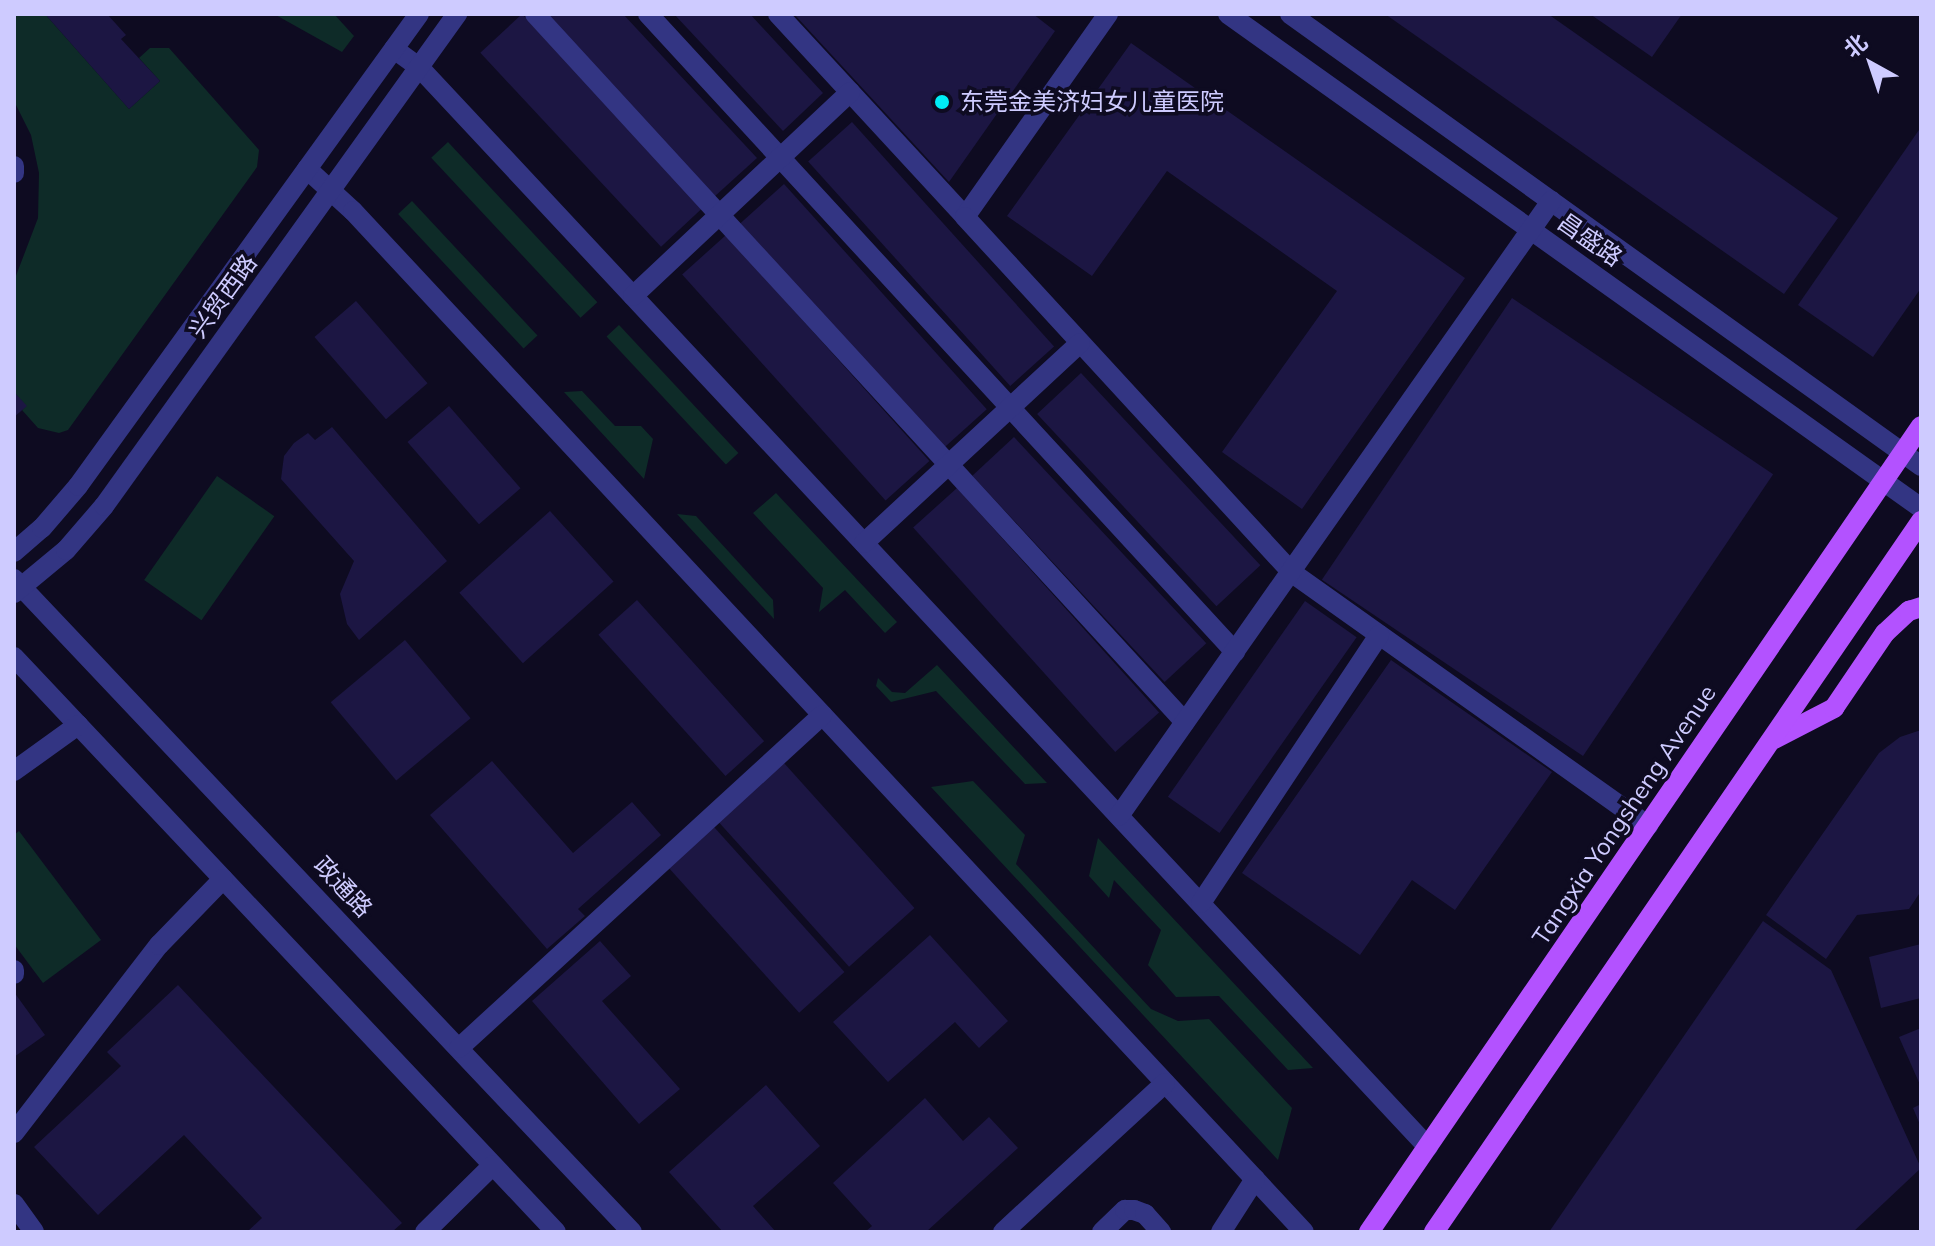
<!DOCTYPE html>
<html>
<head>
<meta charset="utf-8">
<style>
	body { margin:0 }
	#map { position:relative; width:1935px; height:1246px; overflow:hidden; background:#0e0b21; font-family:Mulish,"Noto Sans SC",sans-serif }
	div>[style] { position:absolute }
	.green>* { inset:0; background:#0e2b28; transform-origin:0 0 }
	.building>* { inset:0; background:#1c1643; transform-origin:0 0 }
	.minor>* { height:20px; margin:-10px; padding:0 10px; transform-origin:10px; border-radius:10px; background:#333583 }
	.major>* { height:20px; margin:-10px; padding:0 10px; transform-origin:10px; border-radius:10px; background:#b352ff }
	.dots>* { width:22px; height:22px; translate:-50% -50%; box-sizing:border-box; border:4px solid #0e0b21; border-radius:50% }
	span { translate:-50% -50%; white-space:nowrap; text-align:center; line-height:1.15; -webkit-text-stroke:7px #0e0b21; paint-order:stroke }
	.poi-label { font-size:24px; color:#cecbff }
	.left { translate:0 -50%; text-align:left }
	.street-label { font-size:24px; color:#cecbff }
	.frame { position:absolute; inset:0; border:16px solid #cecbff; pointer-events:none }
	.north { position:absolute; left:1831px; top:24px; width:80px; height:80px; -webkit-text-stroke:6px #0e0b21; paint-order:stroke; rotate:320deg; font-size:22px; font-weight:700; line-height:32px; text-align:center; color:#cecbff }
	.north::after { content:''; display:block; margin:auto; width:28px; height:36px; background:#cecbff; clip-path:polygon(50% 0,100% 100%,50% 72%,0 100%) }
</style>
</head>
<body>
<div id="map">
	<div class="green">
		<div style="clip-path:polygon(14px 14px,45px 14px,129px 109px,160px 81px,139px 58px,150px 48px,169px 48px,259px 150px,257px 167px,68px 430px,59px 433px,38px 428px,22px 410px,26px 406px,14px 392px,14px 281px,38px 218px,39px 173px,31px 135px,14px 101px)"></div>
		<div style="clip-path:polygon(274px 14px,334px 14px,354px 36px,342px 52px)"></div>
		<div style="left:448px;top:142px;width:219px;height:23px;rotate:47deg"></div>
		<div style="left:412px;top:201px;width:184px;height:19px;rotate:47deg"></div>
		<div style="left:619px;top:325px;width:175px;height:17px;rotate:47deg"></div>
		<div style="clip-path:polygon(582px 391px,615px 426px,641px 426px,653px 439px,644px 479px,564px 392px)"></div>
		<div style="left:217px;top:476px;width:70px;height:127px;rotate:35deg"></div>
		<div style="clip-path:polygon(776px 493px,897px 622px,885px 633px,845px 590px,819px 612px,823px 588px,753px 513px)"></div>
		<div style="clip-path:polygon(677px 514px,696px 516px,773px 600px,774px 619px)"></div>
		<div style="clip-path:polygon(937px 665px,1047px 783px,1025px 784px,936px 691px,891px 702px,876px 686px,878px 678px,892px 692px,905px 693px)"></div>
		<div style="clip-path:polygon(973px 781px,1025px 835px,1016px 864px,1151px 1009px,1178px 1021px,1209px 1019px,1292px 1108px,1278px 1160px,931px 787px)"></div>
		<div style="clip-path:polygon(19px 831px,101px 940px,43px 983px,14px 944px,14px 835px)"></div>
		<div style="clip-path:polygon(1098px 838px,1313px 1068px,1288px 1070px,1219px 996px,1176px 997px,1148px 965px,1161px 930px,1114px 880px,1109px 898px,1089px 876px)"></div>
	</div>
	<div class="building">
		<div style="clip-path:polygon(45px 14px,107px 14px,126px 35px,121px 39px,160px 81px,129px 109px)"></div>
		<div style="left:522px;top:14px;width:265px;height:57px;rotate:47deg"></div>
		<div style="clip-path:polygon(545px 14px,623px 14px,757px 158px,714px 197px)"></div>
		<div style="clip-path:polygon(674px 14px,750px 14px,823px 93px,783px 131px)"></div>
		<div style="clip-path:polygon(794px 14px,1033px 14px,1055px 31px,949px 182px)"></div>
		<div style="clip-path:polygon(1385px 14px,1548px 14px,1838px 218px,1784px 294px)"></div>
		<div style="clip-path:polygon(1590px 14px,1682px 14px,1652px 57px)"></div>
		<div style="clip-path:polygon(1131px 43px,1465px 278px,1302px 509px,1222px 452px,1337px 291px,1167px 171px,1092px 276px,1007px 216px)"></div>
		<div style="left:852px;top:122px;width:302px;height:59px;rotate:48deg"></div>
		<div style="clip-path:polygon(1921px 127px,1921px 288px,1873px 357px,1798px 305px)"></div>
		<div style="left:784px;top:184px;width:303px;height:59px;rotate:48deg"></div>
		<div style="left:726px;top:235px;width:304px;height:59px;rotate:48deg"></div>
		<div style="left:1512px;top:298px;width:315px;height:340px;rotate:34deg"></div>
		<div style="left:356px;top:301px;width:109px;height:55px;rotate:49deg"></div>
		<div style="left:1081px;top:373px;width:263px;height:60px;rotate:47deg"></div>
		<div style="clip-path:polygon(14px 392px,27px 406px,14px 417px)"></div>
		<div style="left:449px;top:406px;width:109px;height:55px;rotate:49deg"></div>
		<div style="clip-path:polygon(332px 427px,447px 561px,359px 640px,347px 624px,340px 594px,354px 561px,281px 479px,284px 456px,294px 443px,308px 433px,315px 440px)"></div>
		<div style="left:1014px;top:437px;width:282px;height:57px;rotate:47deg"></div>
		<div style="left:957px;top:488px;width:302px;height:59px;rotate:48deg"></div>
		<div style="left:550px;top:511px;width:95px;height:122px;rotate:48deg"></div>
		<div style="left:637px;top:600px;width:190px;height:52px;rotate:48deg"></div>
		<div style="left:1305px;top:601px;width:63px;height:239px;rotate:35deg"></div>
		<div style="left:405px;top:640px;width:102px;height:97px;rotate:50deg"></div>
		<div style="clip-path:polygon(1391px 660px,1552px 772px,1455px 910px,1412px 880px,1360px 955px,1242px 873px)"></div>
		<div style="clip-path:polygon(1921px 730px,1921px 891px,1909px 909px,1857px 915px,1826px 959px,1766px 915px,1879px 753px,1900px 737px)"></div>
		<div style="clip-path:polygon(492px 761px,573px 853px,632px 802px,661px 835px,578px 909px,585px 916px,547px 949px,430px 815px)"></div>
		<div style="left:784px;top:763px;width:195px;height:88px;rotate:48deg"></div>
		<div style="left:714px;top:827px;width:195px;height:61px;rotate:48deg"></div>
		<div style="clip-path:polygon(1763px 921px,1831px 970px,1921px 1168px,1853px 1232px,1549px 1232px)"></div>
		<div style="clip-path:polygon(930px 935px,1008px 1021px,979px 1048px,955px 1022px,888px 1082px,833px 1022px)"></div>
		<div style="clip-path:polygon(600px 941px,631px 976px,602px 1001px,680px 1089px,639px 1124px,532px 1001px)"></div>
		<div style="clip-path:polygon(1921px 944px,1921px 998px,1881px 1008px,1869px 957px)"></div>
		<div style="clip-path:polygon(178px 985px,402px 1223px,392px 1232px,247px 1232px,262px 1218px,184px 1135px,98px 1215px,34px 1147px,121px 1066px,107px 1052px)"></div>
		<div style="clip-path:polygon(14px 992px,45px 1035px,14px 1057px)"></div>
		<div style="clip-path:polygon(1921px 1028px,1921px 1087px,1899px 1037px)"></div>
		<div style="clip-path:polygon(766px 1085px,820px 1146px,753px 1206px,776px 1232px,723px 1232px,669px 1172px)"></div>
		<div style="clip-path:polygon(925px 1098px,963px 1141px,989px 1117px,1018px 1148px,926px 1232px,865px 1232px,872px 1226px,833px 1183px)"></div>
		<div style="clip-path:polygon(1921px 1104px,1921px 1127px,1913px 1108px)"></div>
	</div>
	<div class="minor">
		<div style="left:535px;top:14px;width:961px;rotate:47.45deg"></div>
		<div style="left:648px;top:14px;width:867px;rotate:47.38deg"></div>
		<div style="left:778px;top:14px;width:276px;rotate:47.3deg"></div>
		<div style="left:1108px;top:14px;width:248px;rotate:125.2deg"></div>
		<div style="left:965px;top:217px;width:482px;rotate:47.4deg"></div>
		<div style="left:1291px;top:572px;width:438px;rotate:35.4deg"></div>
		<div style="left:1228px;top:14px;width:851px;rotate:35.48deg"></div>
		<div style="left:1290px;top:14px;width:776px;rotate:35.61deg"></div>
		<div style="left:394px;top:49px;width:31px;rotate:36deg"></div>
		<div style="left:419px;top:67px;width:1478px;rotate:46.95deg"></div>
		<div style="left:14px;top:166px;width:7px;rotate:90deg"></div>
		<div style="left:307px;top:169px;width:62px;rotate:42.4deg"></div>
		<div style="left:353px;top:211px;width:1395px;rotate:47.03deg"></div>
		<div style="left:633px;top:296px;width:298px;rotate:-43.2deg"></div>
		<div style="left:864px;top:543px;width:294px;rotate:-42.8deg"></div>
		<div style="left:14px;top:552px;width:37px;rotate:-41deg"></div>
		<div style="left:42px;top:528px;width:55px;rotate:-49.4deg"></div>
		<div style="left:78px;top:486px;width:582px;rotate:-54.15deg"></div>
		<div style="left:14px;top:579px;width:899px;rotate:46.58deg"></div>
		<div style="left:14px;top:593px;width:67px;rotate:-39.6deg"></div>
		<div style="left:66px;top:550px;width:58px;rotate:-49.2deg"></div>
		<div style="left:104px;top:506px;width:606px;rotate:-54.34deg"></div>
		<div style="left:14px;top:657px;width:790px;rotate:46.69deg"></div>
		<div style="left:14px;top:771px;width:79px;rotate:-35.7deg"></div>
		<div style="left:1119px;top:816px;width:752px;rotate:-54.91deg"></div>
		<div style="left:1201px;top:903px;width:322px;rotate:-56.4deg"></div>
		<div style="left:14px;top:970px;width:4px;rotate:90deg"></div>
		<div style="left:459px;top:1048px;width:493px;rotate:-42.5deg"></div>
		<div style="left:14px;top:1133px;width:237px;rotate:-52.4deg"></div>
		<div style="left:159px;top:945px;width:92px;rotate:-45.9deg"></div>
		<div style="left:14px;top:1204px;width:34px;rotate:54deg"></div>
		<div style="left:425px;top:1232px;width:95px;rotate:-44.6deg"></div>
		<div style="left:1003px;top:1232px;width:220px;rotate:-42.6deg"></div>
		<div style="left:1102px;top:1232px;width:32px;rotate:-44deg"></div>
		<div style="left:1125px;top:1210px;width:9px"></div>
		<div style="left:1134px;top:1210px;width:12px;rotate:20deg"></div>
		<div style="left:1145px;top:1214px;width:24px;rotate:48deg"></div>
		<div style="left:1221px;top:1232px;width:63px;rotate:-57.3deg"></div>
	</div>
	<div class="major">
		<div style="left:1774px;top:739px;width:68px;rotate:-27.3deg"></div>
		<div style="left:1834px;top:708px;width:91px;rotate:-55.8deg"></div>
		<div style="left:1885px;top:633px;width:33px;rotate:-43deg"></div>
		<div style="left:1909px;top:611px;width:13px;rotate:-18deg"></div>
		<div style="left:1369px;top:1232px;width:977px;rotate:-55.59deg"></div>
		<div style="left:1434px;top:1232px;width:862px;rotate:-55.59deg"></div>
	</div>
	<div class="dots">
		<div style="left:942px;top:102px;background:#00edf6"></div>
	</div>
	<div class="poi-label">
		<span class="left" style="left:960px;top:102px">东莞金美济妇女儿童医院</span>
	</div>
	<div class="street-label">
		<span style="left:1590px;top:240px;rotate:35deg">昌盛路</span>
		<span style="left:223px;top:296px;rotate:-54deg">兴贸西路</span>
		<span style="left:1624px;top:815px;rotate:-56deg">Tangxia Yongsheng Avenue</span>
		<span style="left:343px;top:887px;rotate:47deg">政通路</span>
	</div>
	<div class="frame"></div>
	<div class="north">北</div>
</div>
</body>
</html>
